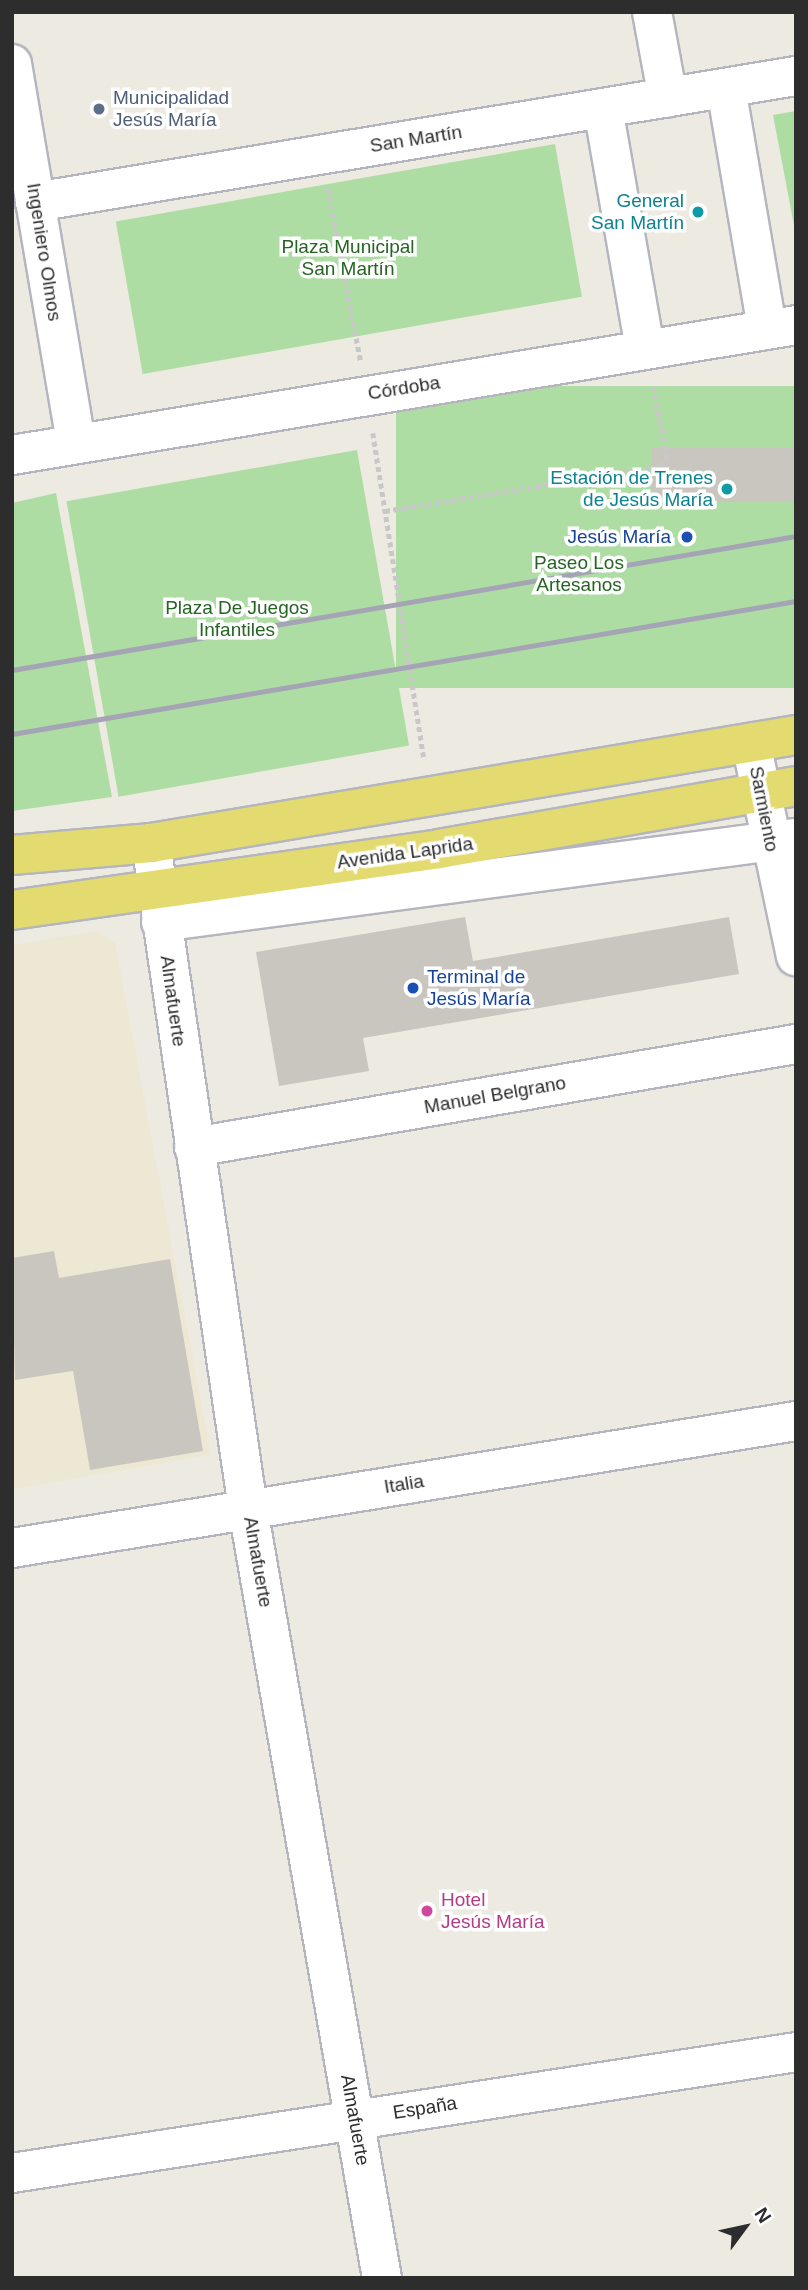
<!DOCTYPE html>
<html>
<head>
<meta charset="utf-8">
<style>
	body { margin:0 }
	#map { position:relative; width:808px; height:2290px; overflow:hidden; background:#edeae1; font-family:Helvetica,sans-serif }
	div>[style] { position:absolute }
	.education>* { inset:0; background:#ece8d3 }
	.green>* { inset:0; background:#aedda4; transform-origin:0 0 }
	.building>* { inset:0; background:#c9c6c0; transform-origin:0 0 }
	.path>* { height:4.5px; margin-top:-2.25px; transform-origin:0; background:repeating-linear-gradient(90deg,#c8c8c8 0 5px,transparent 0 8.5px) }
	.roads { filter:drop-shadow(2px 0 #b4b5bf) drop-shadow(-2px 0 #b4b5bf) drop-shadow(0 2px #b4b5bf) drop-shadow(0 -2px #b4b5bf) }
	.minor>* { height:38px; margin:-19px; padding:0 19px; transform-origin:19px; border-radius:19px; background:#fff }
	.major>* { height:38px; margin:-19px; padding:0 19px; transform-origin:19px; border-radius:19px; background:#e3db70 }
	.rail>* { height:5px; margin:-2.5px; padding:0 2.5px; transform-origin:2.5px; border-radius:2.5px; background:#a4a4b5 }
	.dots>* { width:19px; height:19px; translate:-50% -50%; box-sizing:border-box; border:4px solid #fff; border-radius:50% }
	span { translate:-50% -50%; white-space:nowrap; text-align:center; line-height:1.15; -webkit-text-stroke:7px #fff; paint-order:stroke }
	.service-label { font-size:19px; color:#4e5e75 }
	.left { translate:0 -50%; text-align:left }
	.street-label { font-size:19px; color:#2d2d2d }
	.culture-label { font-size:19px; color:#0d838f }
	.right { translate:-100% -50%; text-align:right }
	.park-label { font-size:19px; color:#266423 }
	.transit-label { font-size:19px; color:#164399 }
	.hotel-label { font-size:19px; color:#b23c85 }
	.frame { position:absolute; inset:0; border:14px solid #2d2d2d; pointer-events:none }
	.north { position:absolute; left:710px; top:2192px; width:70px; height:70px; -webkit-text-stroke:5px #fff; paint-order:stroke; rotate:57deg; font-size:19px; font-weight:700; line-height:28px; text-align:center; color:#2d2d2d }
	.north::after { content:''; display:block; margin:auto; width:24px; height:32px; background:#2d2d2d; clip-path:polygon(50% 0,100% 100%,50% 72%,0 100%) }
</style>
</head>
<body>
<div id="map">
	<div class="education">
		<div style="clip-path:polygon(96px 931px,115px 943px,211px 1455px,12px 1489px,12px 945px)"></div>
	</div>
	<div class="green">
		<div style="clip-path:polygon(796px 111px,796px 236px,773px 115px)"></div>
		<div style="left:555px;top:144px;width:155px;height:446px;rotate:80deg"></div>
		<div style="left:796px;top:386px;width:302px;height:400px;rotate:90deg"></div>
		<div style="left:357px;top:450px;width:300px;height:295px;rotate:80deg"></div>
		<div style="clip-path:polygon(56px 493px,112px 797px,12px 811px,12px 503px)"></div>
	</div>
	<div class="building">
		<div style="left:796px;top:448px;width:54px;height:144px;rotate:90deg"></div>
		<div style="clip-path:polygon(465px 917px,473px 961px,729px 917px,739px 974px,363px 1038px,369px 1071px,279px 1086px,256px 952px)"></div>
		<div style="clip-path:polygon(54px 1251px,59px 1278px,170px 1259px,203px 1451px,90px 1470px,73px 1371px,15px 1380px,12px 1258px)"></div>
	</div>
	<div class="path">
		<div style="left:328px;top:188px;width:177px;rotate:79.3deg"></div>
		<div style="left:373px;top:433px;width:331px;rotate:81.1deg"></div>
		<div style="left:385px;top:511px;width:279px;rotate:-9.3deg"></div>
		<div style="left:660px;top:466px;width:11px;rotate:-49deg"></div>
		<div style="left:667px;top:458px;width:72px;rotate:-101.2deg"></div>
	</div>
	<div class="roads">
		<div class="minor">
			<div style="left:652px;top:12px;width:87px;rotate:79.5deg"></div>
			<div style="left:12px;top:64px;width:382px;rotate:80.4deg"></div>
			<div style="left:726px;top:88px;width:243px;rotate:80.3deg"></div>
			<div style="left:603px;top:108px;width:244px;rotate:80.1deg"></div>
			<div style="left:35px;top:202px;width:771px;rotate:-9.4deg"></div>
			<div style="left:12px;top:455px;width:795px;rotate:-9.41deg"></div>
			<div style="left:751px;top:743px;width:218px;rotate:78.1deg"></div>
			<div style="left:151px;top:843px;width:673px;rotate:81.71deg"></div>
			<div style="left:248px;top:1509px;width:781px;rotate:80.12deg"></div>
			<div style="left:161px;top:922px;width:641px;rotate:-7.54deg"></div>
			<div style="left:194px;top:1147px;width:611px;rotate:-9.71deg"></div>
			<div style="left:12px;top:1548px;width:794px;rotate:-9.2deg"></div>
			<div style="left:12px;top:2173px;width:793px;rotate:-8.77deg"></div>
		</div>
		<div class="major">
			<div style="left:12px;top:855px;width:140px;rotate:-4.9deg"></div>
			<div style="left:151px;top:843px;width:654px;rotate:-9.51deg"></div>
			<div style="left:12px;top:910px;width:431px;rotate:-8.1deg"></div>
			<div style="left:439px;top:849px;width:363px;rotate:-10deg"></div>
		</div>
	</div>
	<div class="rail">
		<div style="left:12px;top:670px;width:795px;rotate:-9.7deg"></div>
		<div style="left:12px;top:734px;width:795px;rotate:-9.63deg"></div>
	</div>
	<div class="dots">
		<div style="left:99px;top:109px;background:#5c6f8a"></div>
		<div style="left:698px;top:212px;background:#0f9aa8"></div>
		<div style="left:727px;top:489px;background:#0f9aa8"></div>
		<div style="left:687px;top:537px;background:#1a4fb4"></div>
		<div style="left:413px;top:988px;background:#1a4fb4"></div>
		<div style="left:427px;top:1911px;background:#d1479c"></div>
	</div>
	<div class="service-label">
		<span class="left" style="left:113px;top:109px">Municipalidad<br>Jesús María</span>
	</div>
	<div class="street-label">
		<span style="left:416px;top:139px;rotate:-9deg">San Martín</span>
		<span style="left:44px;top:252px;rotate:81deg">Ingeniero Olmos</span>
		<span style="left:404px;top:388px;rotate:-9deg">Córdoba</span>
		<span style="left:764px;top:809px;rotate:79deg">Sarmiento</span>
		<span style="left:405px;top:853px;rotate:-8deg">Avenida Laprida</span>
		<span style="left:173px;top:1001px;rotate:82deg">Almafuerte</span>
		<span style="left:495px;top:1095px;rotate:-10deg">Manuel Belgrano</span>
		<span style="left:404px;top:1484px;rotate:-9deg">Italia</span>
		<span style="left:258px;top:1562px;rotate:80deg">Almafuerte</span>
		<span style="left:425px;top:2108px;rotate:-9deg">España</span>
		<span style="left:355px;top:2120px;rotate:80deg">Almafuerte</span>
	</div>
	<div class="culture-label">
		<span class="right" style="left:684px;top:212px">General<br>San Martín</span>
		<span class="right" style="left:713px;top:489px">Estación de Trenes<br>de Jesús María</span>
	</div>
	<div class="park-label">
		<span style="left:348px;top:258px">Plaza Municipal<br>San Martín</span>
		<span style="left:579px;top:574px">Paseo Los<br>Artesanos</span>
		<span style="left:237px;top:619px">Plaza De Juegos<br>Infantiles</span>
	</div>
	<div class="transit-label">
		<span class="right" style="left:671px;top:537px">Jesús María</span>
		<span class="left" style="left:427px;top:988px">Terminal de<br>Jesús María</span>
	</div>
	<div class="hotel-label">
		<span class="left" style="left:441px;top:1911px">Hotel<br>Jesús María</span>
	</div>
	<div class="frame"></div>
	<div class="north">N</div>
</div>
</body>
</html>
